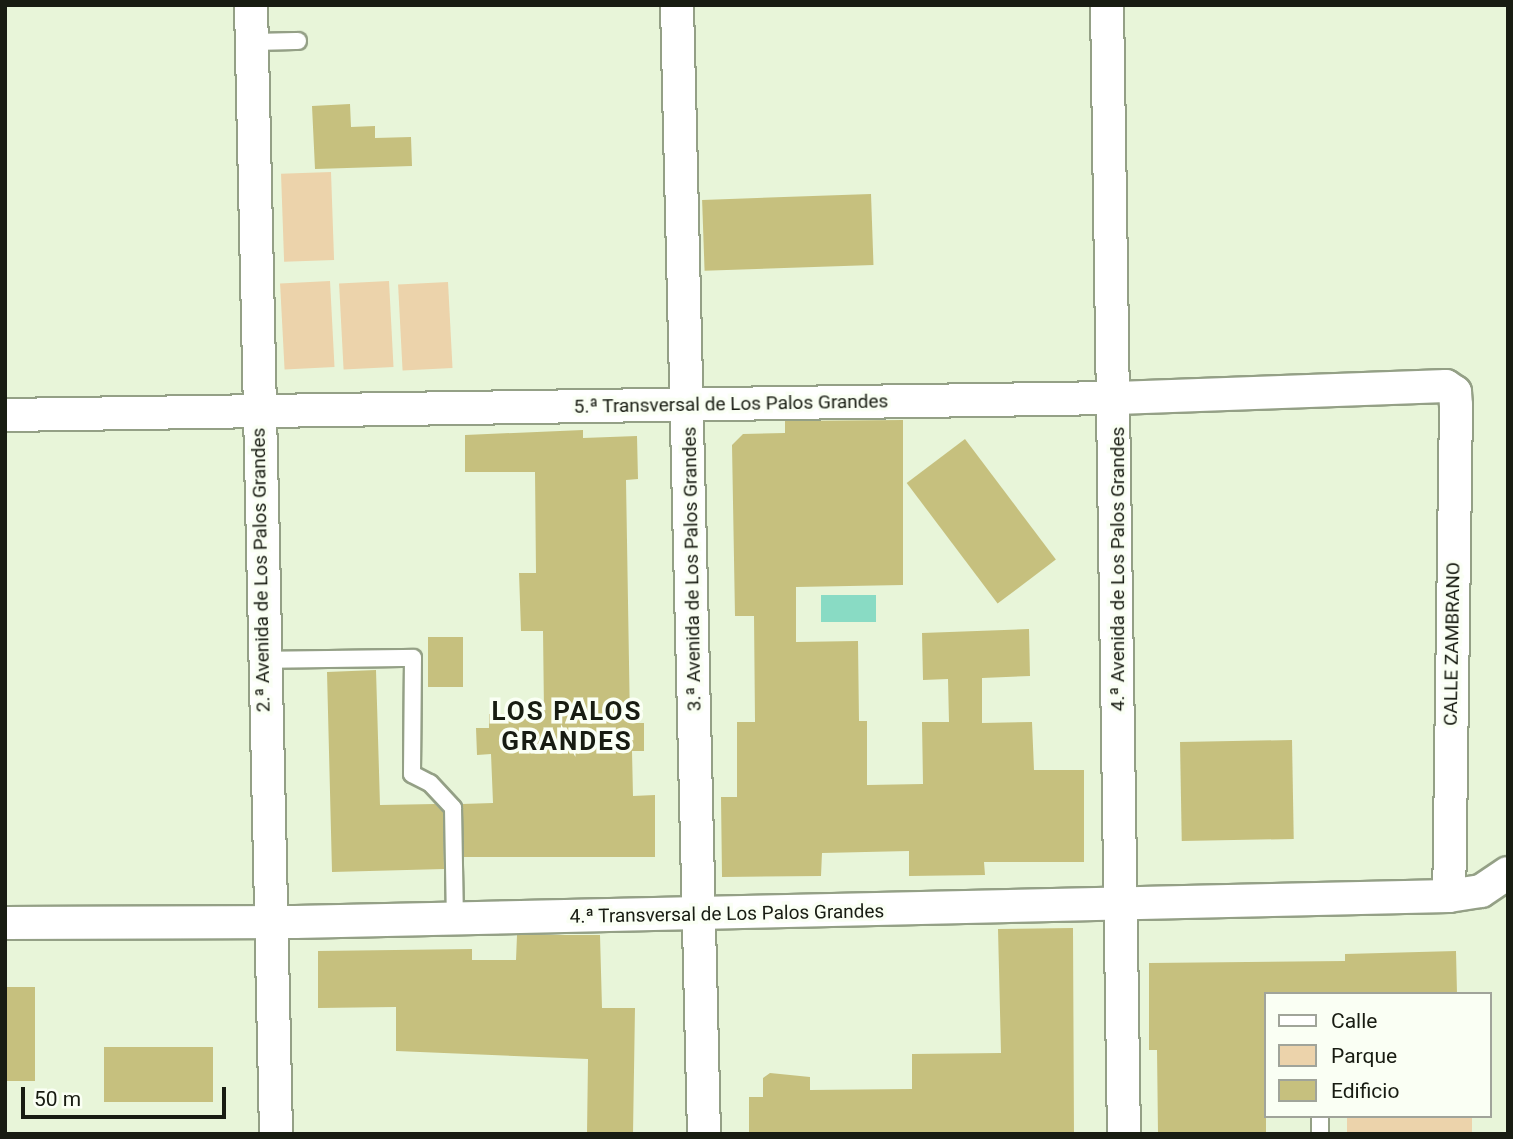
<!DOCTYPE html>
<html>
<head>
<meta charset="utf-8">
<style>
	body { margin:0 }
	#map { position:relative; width:1513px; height:1139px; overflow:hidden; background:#e8f5d9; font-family:Roboto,sans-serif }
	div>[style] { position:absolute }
	.green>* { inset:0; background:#ecd3ab; transform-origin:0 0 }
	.water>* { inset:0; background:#89dbc4; transform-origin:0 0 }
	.building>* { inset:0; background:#c6c07e; transform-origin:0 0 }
	.roads { filter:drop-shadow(2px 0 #94a086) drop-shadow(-2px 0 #94a086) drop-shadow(0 2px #94a086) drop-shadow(0 -2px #94a086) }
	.service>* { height:16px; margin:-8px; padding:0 8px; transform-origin:8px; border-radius:8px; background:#fff }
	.minor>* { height:32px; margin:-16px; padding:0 16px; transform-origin:16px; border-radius:16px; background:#fff }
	span { translate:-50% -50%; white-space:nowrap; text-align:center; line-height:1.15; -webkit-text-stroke:7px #fafff4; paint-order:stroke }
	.street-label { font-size:19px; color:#181c12 }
	.district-label { font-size:26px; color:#181c12; font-weight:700; letter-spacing:2px }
	.frame { position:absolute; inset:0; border:7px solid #181c12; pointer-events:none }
	.legend { position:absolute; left:1264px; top:992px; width:228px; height:126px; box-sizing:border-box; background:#fafff4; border:2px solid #a0a49a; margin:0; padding:9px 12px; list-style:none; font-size:21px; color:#181c12 }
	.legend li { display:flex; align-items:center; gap:14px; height:35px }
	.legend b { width:35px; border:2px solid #a0a49a }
	.scale { position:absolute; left:21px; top:1087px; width:205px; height:32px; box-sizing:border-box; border:4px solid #181c12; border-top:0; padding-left:9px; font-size:21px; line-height:24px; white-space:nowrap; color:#181c12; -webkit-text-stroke:5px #fafff4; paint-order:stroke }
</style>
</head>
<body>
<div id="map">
	<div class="green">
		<div style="left:331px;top:172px;width:88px;height:50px;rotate:88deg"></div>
		<div style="left:330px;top:281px;width:86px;height:50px;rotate:87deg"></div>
		<div style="left:389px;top:281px;width:86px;height:50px;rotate:87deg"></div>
		<div style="left:448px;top:282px;width:86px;height:50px;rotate:87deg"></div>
		<div style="left:1347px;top:1116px;width:125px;height:18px"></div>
	</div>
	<div class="water">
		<div style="left:876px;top:595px;width:27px;height:55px;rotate:90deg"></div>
	</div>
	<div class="building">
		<div style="clip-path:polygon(350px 104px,351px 127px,375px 126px,375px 138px,411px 137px,412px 166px,315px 169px,312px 106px)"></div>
		<div style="left:871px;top:194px;width:71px;height:169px;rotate:88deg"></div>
		<div style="clip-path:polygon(903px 420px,903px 585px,796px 587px,796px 642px,858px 641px,859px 721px,867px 721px,867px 785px,923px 784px,922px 722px,949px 722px,948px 679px,923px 680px,922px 633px,1029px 629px,1030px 676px,982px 678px,982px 723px,1032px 722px,1034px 770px,1084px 770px,1084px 862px,984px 862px,985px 875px,909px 876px,909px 851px,822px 853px,821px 876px,722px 877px,721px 797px,737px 797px,737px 722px,755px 722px,754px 616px,735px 616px,732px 445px,743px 434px,785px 433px,785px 421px)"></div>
		<div style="clip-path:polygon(583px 430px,583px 438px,637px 436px,638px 479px,626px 480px,630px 723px,644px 723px,644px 751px,632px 751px,633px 796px,655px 795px,655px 857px,464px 857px,462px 804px,493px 803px,491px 754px,477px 755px,476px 728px,489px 728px,489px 714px,544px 712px,543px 631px,521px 631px,519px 573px,536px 573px,535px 472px,465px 472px,465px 435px)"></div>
		<div style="left:965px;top:439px;width:151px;height:73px;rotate:53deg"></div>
		<div style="left:428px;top:637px;width:35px;height:50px"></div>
		<div style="clip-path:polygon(376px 670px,380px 805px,435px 804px,443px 812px,444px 869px,332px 872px,327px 672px)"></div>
		<div style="left:1292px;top:740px;width:99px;height:112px;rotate:89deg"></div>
		<div style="clip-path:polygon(1073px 928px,1074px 1134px,749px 1134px,749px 1097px,763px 1097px,763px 1078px,770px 1073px,810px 1077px,810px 1090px,912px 1089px,912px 1054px,1001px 1053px,998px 929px)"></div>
		<div style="clip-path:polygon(517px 935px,600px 935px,602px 1008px,635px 1008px,633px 1134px,587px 1134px,588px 1059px,396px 1051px,396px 1007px,318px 1008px,318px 951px,472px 949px,472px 960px,516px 960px)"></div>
		<div style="clip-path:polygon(1456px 951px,1457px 994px,1266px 994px,1266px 1134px,1158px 1134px,1157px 1050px,1149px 1050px,1149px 963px,1345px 961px,1345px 954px)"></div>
		<div style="left:5px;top:987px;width:30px;height:94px"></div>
		<div style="left:104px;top:1047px;width:109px;height:55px"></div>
	</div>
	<div class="roads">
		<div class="service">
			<div style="left:252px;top:42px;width:46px;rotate:-1.2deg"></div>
			<div style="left:262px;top:660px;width:151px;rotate:-0.8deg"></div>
			<div style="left:413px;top:658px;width:116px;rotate:90.5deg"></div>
			<div style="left:412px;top:774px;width:20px;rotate:27deg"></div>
			<div style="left:430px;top:783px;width:34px;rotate:47deg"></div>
			<div style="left:453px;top:808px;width:111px;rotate:89deg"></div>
			<div style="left:1320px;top:1116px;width:18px;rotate:90deg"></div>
		</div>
		<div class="minor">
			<div style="left:251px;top:5px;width:1129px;rotate:88.73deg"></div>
			<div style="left:677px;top:5px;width:1129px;rotate:88.63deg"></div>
			<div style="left:1107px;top:5px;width:1129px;rotate:89.14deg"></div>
			<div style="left:5px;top:415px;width:1112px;rotate:-0.88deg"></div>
			<div style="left:1117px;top:398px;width:329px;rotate:-2.1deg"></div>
			<div style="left:1446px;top:386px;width:11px;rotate:34deg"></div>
			<div style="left:1455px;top:392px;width:13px;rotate:86deg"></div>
			<div style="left:1456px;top:405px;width:491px;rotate:90.8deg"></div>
			<div style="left:5px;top:923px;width:290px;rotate:-0.2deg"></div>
			<div style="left:295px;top:922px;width:1154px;rotate:-1.29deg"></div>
			<div style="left:1449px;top:896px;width:32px;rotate:-9deg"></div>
			<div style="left:1481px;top:891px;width:32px;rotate:-34deg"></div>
		</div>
	</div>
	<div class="street-label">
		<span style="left:731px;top:404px;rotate:-1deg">5.ª Transversal de Los Palos Grandes</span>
		<span style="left:692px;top:569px;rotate:-91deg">3.ª Avenida de Los Palos Grandes</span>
		<span style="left:1118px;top:569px;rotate:-90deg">4.ª Avenida de Los Palos Grandes</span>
		<span style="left:261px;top:570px;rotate:-91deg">2.ª Avenida de Los Palos Grandes</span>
		<span style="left:1452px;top:644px;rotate:-89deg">CALLE ZAMBRANO</span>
		<span style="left:727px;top:914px;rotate:-1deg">4.ª Transversal de Los Palos Grandes</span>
	</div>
	<div class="district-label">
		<span style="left:567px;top:727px">LOS PALOS<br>GRANDES</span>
	</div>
	<div class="frame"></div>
	<ul class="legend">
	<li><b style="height:9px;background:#fff"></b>Calle</li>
	<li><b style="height:19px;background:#ecd3ab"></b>Parque</li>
	<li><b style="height:19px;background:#c6c07e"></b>Edificio</li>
	</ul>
	<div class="scale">50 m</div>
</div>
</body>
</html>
